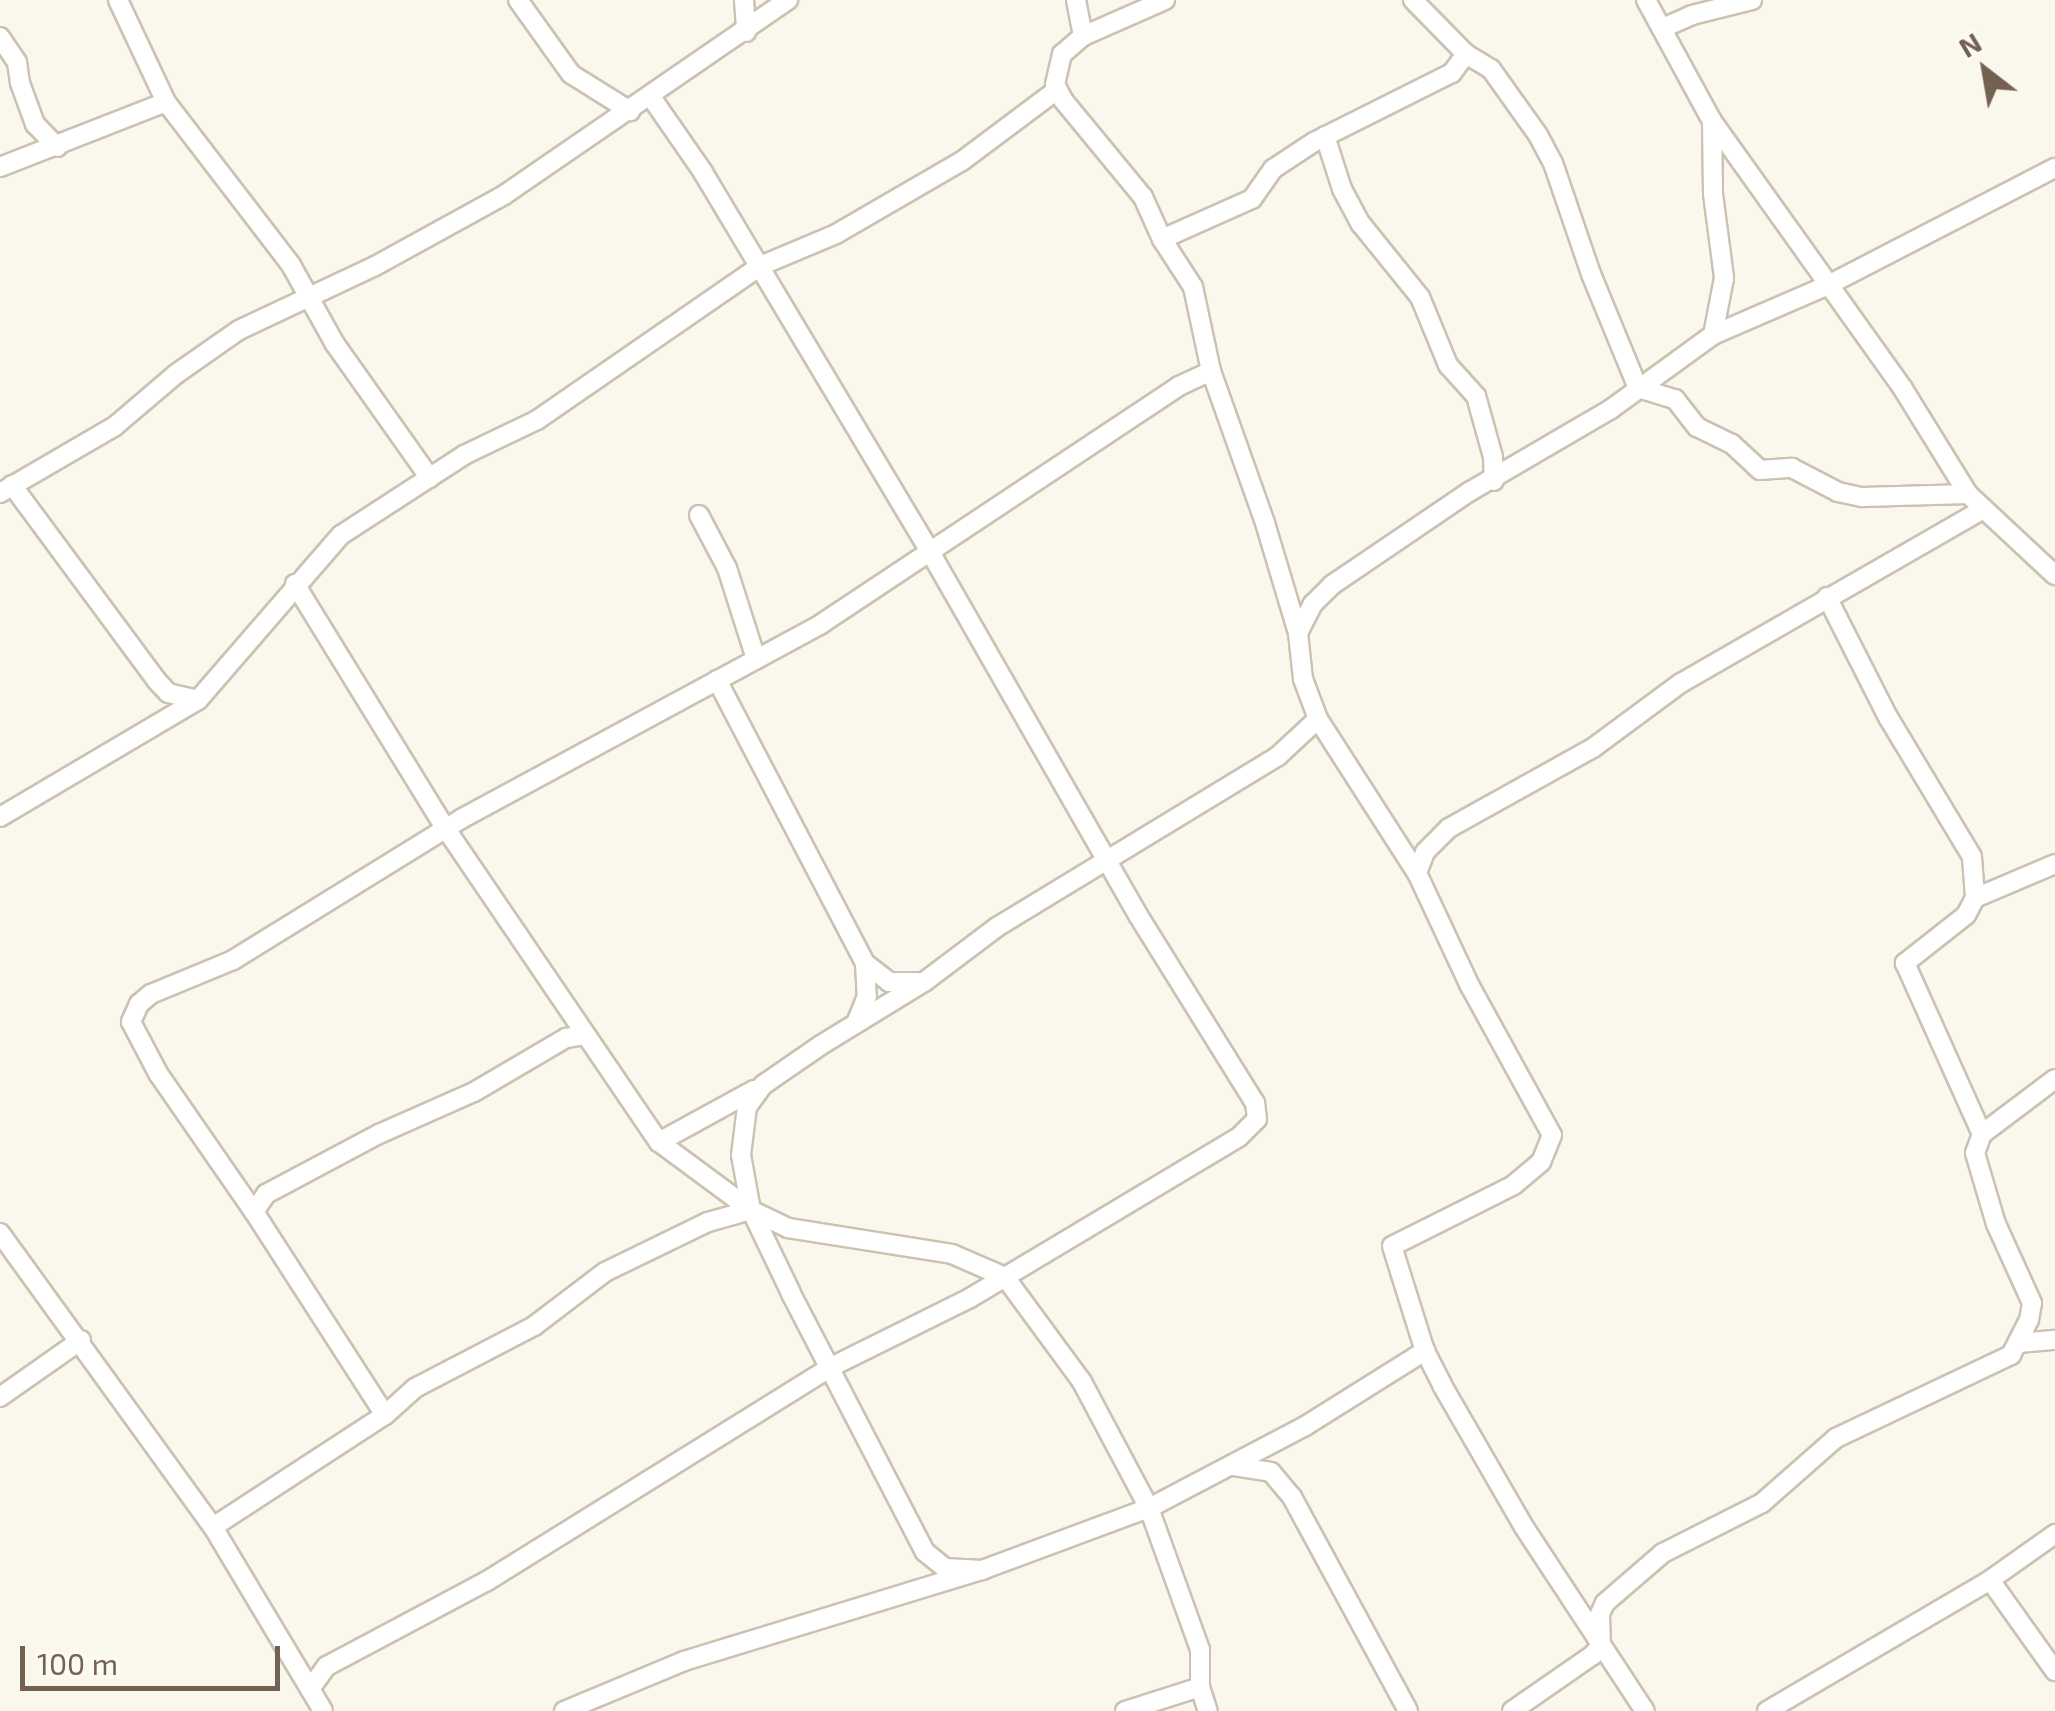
<!DOCTYPE html>
<html>
<head>
<meta charset="utf-8">
<style>
	body { margin:0 }
	#map { position:relative; width:2055px; height:1711px; overflow:hidden; background:#faf7ec; font-family:"Exo 2",sans-serif }
	div>[style] { position:absolute }
	.roads { filter:drop-shadow(2px 0 #ccc1b2) drop-shadow(-2px 0 #ccc1b2) drop-shadow(0 2px #ccc1b2) drop-shadow(0 -2px #ccc1b2) }
	.street>* { height:18px; margin:-9px; padding:0 9px; transform-origin:9px; border-radius:9px; background:#fff }
	span { translate:-50% -50%; white-space:nowrap; text-align:center; line-height:1.15; -webkit-text-stroke:8px #fdfaf2; paint-order:stroke }
	.north { position:absolute; left:1935px; top:20px; width:100px; height:100px; -webkit-text-stroke:8px #fdfaf2; paint-order:stroke; rotate:329deg; font-size:28px; font-weight:700; line-height:40px; text-align:center; color:#736251 }
	.north::after { content:''; display:block; margin:auto; width:35px; height:45px; background:#736251; clip-path:polygon(50% 0,100% 100%,50% 72%,0 100%) }
	.scale { position:absolute; left:20px; top:1646px; width:260px; height:45px; box-sizing:border-box; border:5px solid #736251; border-top:0; padding-left:12px; font-size:30px; line-height:35px; white-space:nowrap; color:#736251; -webkit-text-stroke:8px #fdfaf2; paint-order:stroke }
</style>
</head>
<body>
<div id="map">
	<div class="roads">
		<div class="street">
			<div style="left:118px;top:0;width:113px;rotate:64.8deg"></div>
			<div style="left:166px;top:102px;width:205px;rotate:52.5deg"></div>
			<div style="left:291px;top:265px;width:90px;rotate:60.9deg"></div>
			<div style="left:335px;top:344px;width:164px;rotate:54.7deg"></div>
			<div style="left:518px;top:0;width:91px;rotate:54.4deg"></div>
			<div style="left:571px;top:74px;width:70px;rotate:32.1deg"></div>
			<div style="left:744px;top:0;width:32px;rotate:86deg"></div>
			<div style="left:1076px;top:0;width:37px;rotate:79deg"></div>
			<div style="left:1165px;top:0;width:90px;rotate:156.3deg"></div>
			<div style="left:1083px;top:36px;width:28px;rotate:139deg"></div>
			<div style="left:1062px;top:54px;width:31px;rotate:103deg"></div>
			<div style="left:1055px;top:84px;width:18px;rotate:63deg"></div>
			<div style="left:1063px;top:100px;width:126px;rotate:50.5deg"></div>
			<div style="left:1143px;top:197px;width:46px;rotate:65.7deg"></div>
			<div style="left:1162px;top:239px;width:57px;rotate:57.1deg"></div>
			<div style="left:1193px;top:287px;width:86px;rotate:77.9deg"></div>
			<div style="left:1211px;top:371px;width:161px;rotate:70.4deg"></div>
			<div style="left:1265px;top:523px;width:115px;rotate:73.3deg"></div>
			<div style="left:1298px;top:633px;width:46px;rotate:83.8deg"></div>
			<div style="left:1303px;top:679px;width:43px;rotate:69.4deg"></div>
			<div style="left:1318px;top:719px;width:183px;rotate:57.3deg"></div>
			<div style="left:1417px;top:873px;width:125px;rotate:64.9deg"></div>
			<div style="left:1470px;top:986px;width:170px;rotate:61.2deg"></div>
			<div style="left:1552px;top:1135px;width:29px;rotate:112deg"></div>
			<div style="left:1541px;top:1162px;width:35px;rotate:140deg"></div>
			<div style="left:1514px;top:1185px;width:136px;rotate:153.4deg"></div>
			<div style="left:1392px;top:1246px;width:110px;rotate:72.6deg"></div>
			<div style="left:1425px;top:1351px;width:38px;rotate:63deg"></div>
			<div style="left:1442px;top:1385px;width:164px;rotate:60deg"></div>
			<div style="left:1524px;top:1527px;width:220px;rotate:56.7deg"></div>
			<div style="left:1413px;top:0;width:76px;rotate:45.5deg"></div>
			<div style="left:1466px;top:54px;width:29px;rotate:31deg"></div>
			<div style="left:1491px;top:69px;width:81px;rotate:54.5deg"></div>
			<div style="left:1538px;top:135px;width:32px;rotate:62deg"></div>
			<div style="left:1553px;top:163px;width:117px;rotate:71.1deg"></div>
			<div style="left:1591px;top:274px;width:123px;rotate:67.6deg"></div>
			<div style="left:1638px;top:388px;width:39px;rotate:17deg"></div>
			<div style="left:1675px;top:399px;width:36px;rotate:52deg"></div>
			<div style="left:1697px;top:427px;width:39px;rotate:26deg"></div>
			<div style="left:1732px;top:444px;width:38px;rotate:43deg"></div>
			<div style="left:1760px;top:470px;width:32px;rotate:-4deg"></div>
			<div style="left:1792px;top:468px;width:52px;rotate:27.6deg"></div>
			<div style="left:1838px;top:492px;width:25px;rotate:12deg"></div>
			<div style="left:1862px;top:497px;width:106px;rotate:-1.6deg"></div>
			<div style="left:1646px;top:0;width:138px;rotate:61.4deg"></div>
			<div style="left:1712px;top:121px;width:329px;rotate:54.5deg"></div>
			<div style="left:1903px;top:389px;width:123px;rotate:58.2deg"></div>
			<div style="left:1968px;top:494px;width:119px;rotate:43deg"></div>
			<div style="left:1663px;top:28px;width:32px;rotate:-24deg"></div>
			<div style="left:1692px;top:15px;width:62px;rotate:-14deg"></div>
			<div style="left:0;top:37px;width:30px;rotate:56deg"></div>
			<div style="left:17px;top:62px;width:21px;rotate:82deg"></div>
			<div style="left:20px;top:83px;width:44px;rotate:69.9deg"></div>
			<div style="left:35px;top:124px;width:32px;rotate:46deg"></div>
			<div style="left:1712px;top:121px;width:73px;rotate:89.2deg"></div>
			<div style="left:1713px;top:194px;width:85px;rotate:82.5deg"></div>
			<div style="left:1724px;top:278px;width:58px;rotate:100.9deg"></div>
			<div style="left:1325px;top:136px;width:56px;rotate:72.2deg"></div>
			<div style="left:1342px;top:189px;width:40px;rotate:62deg"></div>
			<div style="left:1361px;top:224px;width:94px;rotate:51.1deg"></div>
			<div style="left:1420px;top:297px;width:74px;rotate:67.6deg"></div>
			<div style="left:1448px;top:365px;width:42px;rotate:47.9deg"></div>
			<div style="left:1476px;top:396px;width:63px;rotate:74.4deg"></div>
			<div style="left:1493px;top:457px;width:24px;rotate:88deg"></div>
			<div style="left:0;top:167px;width:178px;rotate:-21.4deg"></div>
			<div style="left:1162px;top:239px;width:98px;rotate:-24deg"></div>
			<div style="left:1252px;top:199px;width:37px;rotate:-55deg"></div>
			<div style="left:1273px;top:169px;width:49px;rotate:-33.4deg"></div>
			<div style="left:1314px;top:142px;width:154px;rotate:-26.6deg"></div>
			<div style="left:1452px;top:73px;width:24px;rotate:-54deg"></div>
			<div style="left:12px;top:485px;width:244px;rotate:53.5deg"></div>
			<div style="left:157px;top:681px;width:16px;rotate:47deg"></div>
			<div style="left:168px;top:693px;width:31px;rotate:13deg"></div>
			<div style="left:0;top:493px;width:133px;rotate:-30.2deg"></div>
			<div style="left:115px;top:426px;width:80px;rotate:-40.4deg"></div>
			<div style="left:176px;top:374px;width:77px;rotate:-34.9deg"></div>
			<div style="left:239px;top:330px;width:150px;rotate:-25.2deg"></div>
			<div style="left:375px;top:266px;width:147px;rotate:-28.8deg"></div>
			<div style="left:504px;top:195px;width:345px;rotate:-34.5deg"></div>
			<div style="left:699px;top:515px;width:60px;rotate:62.2deg"></div>
			<div style="left:727px;top:568px;width:96px;rotate:72.3deg"></div>
			<div style="left:295px;top:584px;width:288px;rotate:58.4deg"></div>
			<div style="left:446px;top:829px;width:379px;rotate:55.8deg"></div>
			<div style="left:659px;top:1142px;width:114px;rotate:36.5deg"></div>
			<div style="left:751px;top:1210px;width:41px;rotate:25.9deg"></div>
			<div style="left:788px;top:1228px;width:166px;rotate:9deg"></div>
			<div style="left:952px;top:1254px;width:58px;rotate:23.5deg"></div>
			<div style="left:1005px;top:1277px;width:130px;rotate:53.7deg"></div>
			<div style="left:1082px;top:1382px;width:143px;rotate:62deg"></div>
			<div style="left:1149px;top:1508px;width:151px;rotate:70.2deg"></div>
			<div style="left:1200px;top:1650px;width:37px;rotate:90deg"></div>
			<div style="left:1200px;top:1687px;width:25px;rotate:72deg"></div>
			<div style="left:1827px;top:597px;width:135px;rotate:63.1deg"></div>
			<div style="left:1888px;top:717px;width:163px;rotate:59deg"></div>
			<div style="left:1972px;top:857px;width:41px;rotate:85.8deg"></div>
			<div style="left:1975px;top:898px;width:19px;rotate:118deg"></div>
			<div style="left:1966px;top:915px;width:78px;rotate:141.8deg"></div>
			<div style="left:1905px;top:963px;width:188px;rotate:65.8deg"></div>
			<div style="left:1298px;top:633px;width:33px;rotate:-63deg"></div>
			<div style="left:1313px;top:604px;width:27px;rotate:-45deg"></div>
			<div style="left:1332px;top:585px;width:166px;rotate:-34.2deg"></div>
			<div style="left:1469px;top:492px;width:164px;rotate:-30.3deg"></div>
			<div style="left:1611px;top:409px;width:126px;rotate:-36deg"></div>
			<div style="left:1713px;top:335px;width:123px;rotate:-23.4deg"></div>
			<div style="left:1826px;top:286px;width:258px;rotate:-27.3deg"></div>
			<div style="left:717px;top:680px;width:319px;rotate:62.4deg"></div>
			<div style="left:865px;top:963px;width:33px;rotate:87deg"></div>
			<div style="left:867px;top:996px;width:27px;rotate:112deg"></div>
			<div style="left:0;top:817px;width:230px;rotate:-30.6deg"></div>
			<div style="left:198px;top:700px;width:218px;rotate:-49.1deg"></div>
			<div style="left:341px;top:535px;width:147px;rotate:-33deg"></div>
			<div style="left:464px;top:455px;width:81px;rotate:-25.6deg"></div>
			<div style="left:537px;top:420px;width:271px;rotate:-34.6deg"></div>
			<div style="left:760px;top:266px;width:82px;rotate:-22.8deg"></div>
			<div style="left:836px;top:234px;width:146px;rotate:-30.1deg"></div>
			<div style="left:962px;top:161px;width:119px;rotate:-36.8deg"></div>
			<div style="left:1417px;top:873px;width:22px;rotate:-69deg"></div>
			<div style="left:1425px;top:852px;width:34px;rotate:-45deg"></div>
			<div style="left:1449px;top:828px;width:165px;rotate:-29.1deg"></div>
			<div style="left:1593px;top:748px;width:109px;rotate:-36.5deg"></div>
			<div style="left:1681px;top:683px;width:349px;rotate:-29.9deg"></div>
			<div style="left:1975px;top:898px;width:87px;rotate:-23deg"></div>
			<div style="left:865px;top:963px;width:31px;rotate:38deg"></div>
			<div style="left:889px;top:982px;width:29px"></div>
			<div style="left:659px;top:1142px;width:108px;rotate:-28.7deg"></div>
			<div style="left:254px;top:1212px;width:22px;rotate:-56deg"></div>
			<div style="left:266px;top:1194px;width:128px;rotate:-28deg"></div>
			<div style="left:379px;top:1134px;width:104px;rotate:-23.9deg"></div>
			<div style="left:474px;top:1092px;width:107px;rotate:-30.4deg"></div>
			<div style="left:566px;top:1038px;width:19px;rotate:-9deg"></div>
			<div style="left:0;top:1233px;width:363px;rotate:54.1deg"></div>
			<div style="left:213px;top:1527px;width:214px;rotate:59.1deg"></div>
			<div style="left:2019px;top:1343px;width:36px;rotate:-5deg"></div>
			<div style="left:0;top:1397px;width:99px;rotate:-35.1deg"></div>
			<div style="left:385px;top:1415px;width:242px;rotate:-122.8deg"></div>
			<div style="left:254px;top:1212px;width:167px;rotate:-124.7deg"></div>
			<div style="left:159px;top:1075px;width:60px;rotate:-117.8deg"></div>
			<div style="left:131px;top:1022px;width:20px;rotate:-66deg"></div>
			<div style="left:139px;top:1004px;width:16px;rotate:-40deg"></div>
			<div style="left:151px;top:994px;width:89px;rotate:-22.5deg"></div>
			<div style="left:233px;top:960px;width:268px;rotate:-31.7deg"></div>
			<div style="left:461px;top:819px;width:409px;rotate:-28.4deg"></div>
			<div style="left:821px;top:624px;width:430px;rotate:-33.6deg"></div>
			<div style="left:1179px;top:386px;width:35px;rotate:-25deg"></div>
			<div style="left:1234px;top:1466px;width:37px;rotate:9deg"></div>
			<div style="left:1271px;top:1472px;width:33px;rotate:50deg"></div>
			<div style="left:1292px;top:1497px;width:243px;rotate:61.5deg"></div>
			<div style="left:213px;top:1527px;width:205px;rotate:-33.1deg"></div>
			<div style="left:385px;top:1415px;width:40px;rotate:-42deg"></div>
			<div style="left:415px;top:1388px;width:134px;rotate:-27.5deg"></div>
			<div style="left:534px;top:1326px;width:89px;rotate:-37.3deg"></div>
			<div style="left:605px;top:1272px;width:114px;rotate:-25.9deg"></div>
			<div style="left:708px;top:1222px;width:45px;rotate:-15.6deg"></div>
			<div style="left:982px;top:1570px;width:37px;rotate:-177deg"></div>
			<div style="left:945px;top:1568px;width:26px;rotate:-141deg"></div>
			<div style="left:925px;top:1552px;width:292px;rotate:-117.4deg"></div>
			<div style="left:791px;top:1293px;width:92px;rotate:-115.7deg"></div>
			<div style="left:751px;top:1210px;width:56px;rotate:-100.3deg"></div>
			<div style="left:741px;top:1155px;width:48px;rotate:-82.9deg"></div>
			<div style="left:747px;top:1107px;width:27px;rotate:-54deg"></div>
			<div style="left:763px;top:1085px;width:70px;rotate:-34.6deg"></div>
			<div style="left:821px;top:1045px;width:121px;rotate:-31.5deg"></div>
			<div style="left:924px;top:982px;width:91px;rotate:-37deg"></div>
			<div style="left:997px;top:927px;width:329px;rotate:-31.3deg"></div>
			<div style="left:1278px;top:756px;width:54px;rotate:-42.8deg"></div>
			<div style="left:1990px;top:1580px;width:112px;rotate:54.5deg"></div>
			<div style="left:310px;top:1689px;width:29px;rotate:-54deg"></div>
			<div style="left:327px;top:1666px;width:181px;rotate:-28deg"></div>
			<div style="left:487px;top:1581px;width:403px;rotate:-31.9deg"></div>
			<div style="left:829px;top:1368px;width:157px;rotate:-26.4deg"></div>
			<div style="left:970px;top:1298px;width:313px;rotate:-30.9deg"></div>
			<div style="left:1239px;top:1137px;width:25px;rotate:-45deg"></div>
			<div style="left:1257px;top:1119px;width:16px;rotate:-97deg"></div>
			<div style="left:1255px;top:1103px;width:221px;rotate:-121.9deg"></div>
			<div style="left:1138px;top:915px;width:421px;rotate:-119.8deg"></div>
			<div style="left:929px;top:550px;width:440px;rotate:-120.9deg"></div>
			<div style="left:703px;top:172px;width:91px;rotate:-124.7deg"></div>
			<div style="left:564px;top:1711px;width:130px;rotate:-22.6deg"></div>
			<div style="left:684px;top:1661px;width:312px;rotate:-17deg"></div>
			<div style="left:982px;top:1570px;width:178px;rotate:-20.4deg"></div>
			<div style="left:1149px;top:1508px;width:176px;rotate:-27.7deg"></div>
			<div style="left:1305px;top:1426px;width:142px;rotate:-32deg"></div>
			<div style="left:1125px;top:1711px;width:79px;rotate:-17.7deg"></div>
			<div style="left:1512px;top:1711px;width:98px;rotate:-34.7deg"></div>
			<div style="left:1593px;top:1655px;width:13px;rotate:-51deg"></div>
			<div style="left:1601px;top:1645px;width:31px;rotate:-92deg"></div>
			<div style="left:1600px;top:1614px;width:12px;rotate:-66deg"></div>
			<div style="left:1605px;top:1603px;width:77px;rotate:-40.8deg"></div>
			<div style="left:1663px;top:1553px;width:111px;rotate:-26.8deg"></div>
			<div style="left:1762px;top:1503px;width:98px;rotate:-41.3deg"></div>
			<div style="left:1836px;top:1438px;width:194px;rotate:-25.4deg"></div>
			<div style="left:2011px;top:1355px;width:39px;rotate:-63deg"></div>
			<div style="left:2029px;top:1320px;width:17px;rotate:-80deg"></div>
			<div style="left:2032px;top:1303px;width:87px;rotate:-114.5deg"></div>
			<div style="left:1996px;top:1224px;width:74px;rotate:-106.5deg"></div>
			<div style="left:1975px;top:1153px;width:20px;rotate:-70deg"></div>
			<div style="left:1982px;top:1134px;width:91px;rotate:-37deg"></div>
			<div style="left:1767px;top:1711px;width:259px;rotate:-30.4deg"></div>
			<div style="left:1990px;top:1580px;width:80px;rotate:-35.3deg"></div>
		</div>
	</div>
	<div class="north">N</div>
	<div class="scale">100 m</div>
</div>
</body>
</html>
